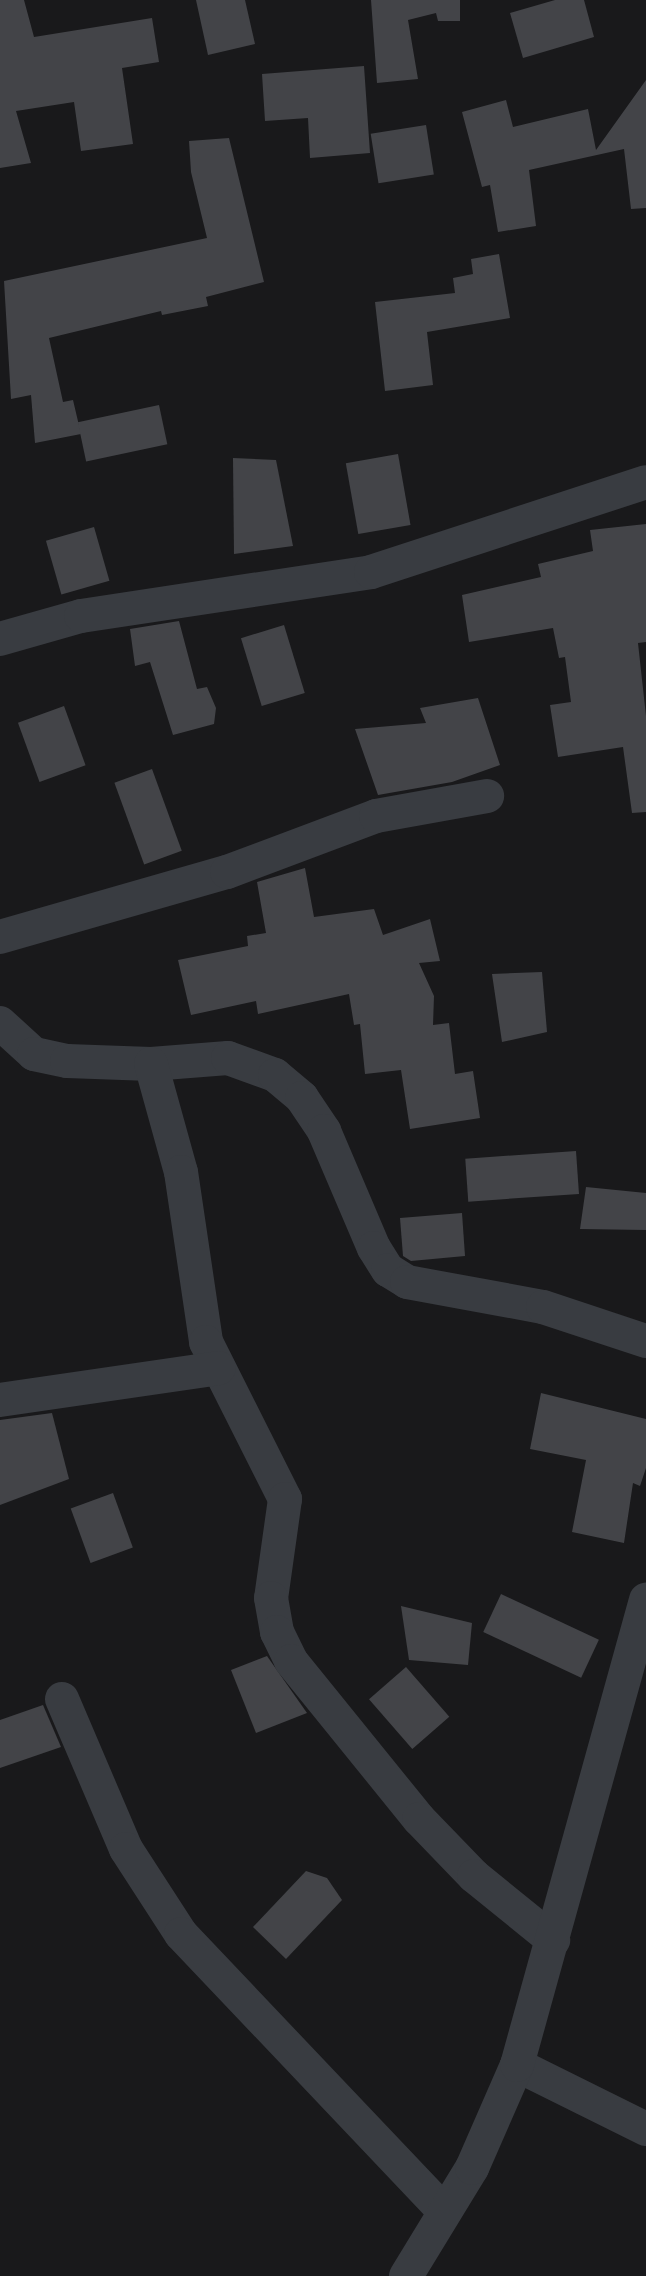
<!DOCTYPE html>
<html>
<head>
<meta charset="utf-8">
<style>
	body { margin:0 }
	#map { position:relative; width:646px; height:2276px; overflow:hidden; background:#19191b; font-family:Signika,sans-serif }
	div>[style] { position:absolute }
	.building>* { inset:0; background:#434448; transform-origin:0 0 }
	.minor>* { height:34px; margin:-17px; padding:0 17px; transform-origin:17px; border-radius:17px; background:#393c41 }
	span { translate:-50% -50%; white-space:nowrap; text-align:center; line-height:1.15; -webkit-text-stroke:6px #141416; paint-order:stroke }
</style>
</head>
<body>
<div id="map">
	<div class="building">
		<div style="clip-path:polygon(0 0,24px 0,34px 37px,152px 18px,159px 62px,122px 68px,133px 144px,81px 151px,74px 102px,16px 111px,31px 163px,0 168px)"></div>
		<div style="clip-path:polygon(196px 0,245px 0,255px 44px,208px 55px)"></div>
		<div style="clip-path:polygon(371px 0,460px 0,460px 21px,438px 21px,436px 13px,408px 20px,418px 79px,377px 83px)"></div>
		<div style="clip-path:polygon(555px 0,584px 0,594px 37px,523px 58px,510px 13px)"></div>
		<div style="clip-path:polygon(364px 66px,370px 153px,310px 158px,308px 118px,265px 121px,262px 74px)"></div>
		<div style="clip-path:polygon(646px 80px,646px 208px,631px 209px,624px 149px,529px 170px,536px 226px,498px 232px,490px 185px,482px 187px,462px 112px,506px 100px,513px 127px,588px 109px,596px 150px)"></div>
		<div style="left:426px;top:125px;width:50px;height:56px;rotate:81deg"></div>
		<div style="clip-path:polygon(229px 138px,264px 282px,206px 297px,208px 306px,162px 315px,161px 311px,49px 338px,63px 402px,73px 400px,81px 434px,35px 443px,31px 395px,11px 399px,4px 281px,207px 238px,191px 172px,189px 141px)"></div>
		<div style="clip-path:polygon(499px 254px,510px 318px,427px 332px,433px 385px,385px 391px,375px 302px,455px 293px,453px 278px,473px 274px,471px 259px)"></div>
		<div style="left:159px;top:405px;width:40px;height:83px;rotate:78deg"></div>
		<div style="left:398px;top:454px;width:72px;height:53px;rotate:80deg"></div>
		<div style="clip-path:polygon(233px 458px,276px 460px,293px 546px,234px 554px)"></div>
		<div style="clip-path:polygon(646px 524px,646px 642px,638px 643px,646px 716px,646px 812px,632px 813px,623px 747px,558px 757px,550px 705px,571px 702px,565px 657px,559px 658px,553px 628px,469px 642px,462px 595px,541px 577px,538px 564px,593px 551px,590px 530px)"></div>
		<div style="left:94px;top:527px;width:56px;height:50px;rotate:74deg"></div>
		<div style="clip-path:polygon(179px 621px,197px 689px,207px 687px,216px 708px,214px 724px,173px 735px,150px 662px,135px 666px,130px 629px)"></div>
		<div style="left:284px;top:625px;width:71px;height:45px;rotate:73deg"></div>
		<div style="clip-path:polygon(478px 698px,500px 765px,452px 782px,378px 795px,355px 729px,426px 723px,420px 708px)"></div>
		<div style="left:64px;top:706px;width:63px;height:49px;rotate:70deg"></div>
		<div style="left:152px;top:769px;width:87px;height:40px;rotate:70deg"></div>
		<div style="clip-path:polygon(305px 868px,314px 917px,374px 909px,383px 935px,430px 919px,440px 961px,419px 963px,434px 996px,433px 1025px,449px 1023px,455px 1074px,473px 1071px,480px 1118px,410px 1129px,401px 1070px,365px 1074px,360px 1024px,354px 1025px,349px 994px,258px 1014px,256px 1001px,191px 1015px,178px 960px,248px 946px,247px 936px,266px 933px,257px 882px)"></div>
		<div style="clip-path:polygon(542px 972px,547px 1032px,502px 1042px,492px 974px)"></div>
		<div style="left:576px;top:1151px;width:43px;height:111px;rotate:86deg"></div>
		<div style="clip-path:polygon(586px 1187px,646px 1193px,646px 1230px,580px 1229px)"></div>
		<div style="clip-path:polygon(462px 1213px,465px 1256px,411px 1261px,403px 1256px,400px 1218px)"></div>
		<div style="clip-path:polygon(541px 1393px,646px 1419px,646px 1468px,640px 1486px,633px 1483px,624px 1543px,572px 1532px,586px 1460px,530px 1449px)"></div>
		<div style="clip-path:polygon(52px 1413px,69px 1479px,0 1505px,0 1420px)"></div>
		<div style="left:113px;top:1493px;width:58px;height:45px;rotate:70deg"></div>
		<div style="left:501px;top:1594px;width:108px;height:42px;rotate:25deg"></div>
		<div style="clip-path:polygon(401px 1606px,472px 1623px,468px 1665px,409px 1660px)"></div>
		<div style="clip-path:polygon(267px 1656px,307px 1713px,256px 1733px,231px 1670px)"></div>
		<div style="left:406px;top:1667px;width:66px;height:49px;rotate:49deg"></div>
		<div style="clip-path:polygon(43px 1705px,61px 1747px,0 1768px,0 1720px)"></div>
		<div style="clip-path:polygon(306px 1871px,327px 1878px,342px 1900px,286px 1959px,253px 1927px)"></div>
	</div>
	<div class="minor">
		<div style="left:0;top:639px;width:84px;rotate:-15.9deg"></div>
		<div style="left:81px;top:616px;width:293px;rotate:-8.6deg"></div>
		<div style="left:371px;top:572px;width:289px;rotate:-18.1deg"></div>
		<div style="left:0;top:937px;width:236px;rotate:-16deg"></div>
		<div style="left:227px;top:872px;width:159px;rotate:-20.6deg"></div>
		<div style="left:376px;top:816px;width:113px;rotate:-10.2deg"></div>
		<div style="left:0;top:1023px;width:46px;rotate:42.4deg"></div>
		<div style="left:34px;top:1054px;width:34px;rotate:12deg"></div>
		<div style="left:67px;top:1061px;width:84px;rotate:2deg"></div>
		<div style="left:151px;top:1064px;width:77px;rotate:-4.5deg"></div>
		<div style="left:228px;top:1058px;width:50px;rotate:19.9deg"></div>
		<div style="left:275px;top:1075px;width:35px;rotate:40deg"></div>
		<div style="left:302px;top:1098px;width:40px;rotate:56deg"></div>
		<div style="left:324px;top:1131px;width:127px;rotate:66.9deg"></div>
		<div style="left:374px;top:1248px;width:26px;rotate:58deg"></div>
		<div style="left:388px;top:1270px;width:22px;rotate:32deg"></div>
		<div style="left:407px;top:1282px;width:138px;rotate:10.4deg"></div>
		<div style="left:543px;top:1307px;width:108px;rotate:18.3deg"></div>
		<div style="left:151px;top:1064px;width:112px;rotate:74.5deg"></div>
		<div style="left:181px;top:1172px;width:172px;rotate:81.6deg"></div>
		<div style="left:206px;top:1342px;width:176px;rotate:63.3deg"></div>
		<div style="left:285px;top:1499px;width:100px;rotate:98deg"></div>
		<div style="left:271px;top:1598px;width:35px;rotate:80deg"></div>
		<div style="left:277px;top:1632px;width:32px;rotate:64deg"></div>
		<div style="left:291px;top:1661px;width:203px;rotate:51deg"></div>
		<div style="left:419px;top:1819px;width:79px;rotate:46deg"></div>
		<div style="left:474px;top:1876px;width:102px;rotate:39deg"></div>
		<div style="left:0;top:1400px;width:221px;rotate:-8.3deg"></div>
		<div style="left:62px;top:1699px;width:163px;rotate:66.9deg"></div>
		<div style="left:126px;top:1849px;width:101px;rotate:57.1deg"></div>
		<div style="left:181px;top:1934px;width:383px;rotate:46.5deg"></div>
		<div style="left:517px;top:2065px;width:144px;rotate:26.4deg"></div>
		<div style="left:406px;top:2276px;width:127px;rotate:-58.6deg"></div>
		<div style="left:472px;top:2168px;width:112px;rotate:-66.4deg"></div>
		<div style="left:517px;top:2065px;width:483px;rotate:-74.5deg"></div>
	</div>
</div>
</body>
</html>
